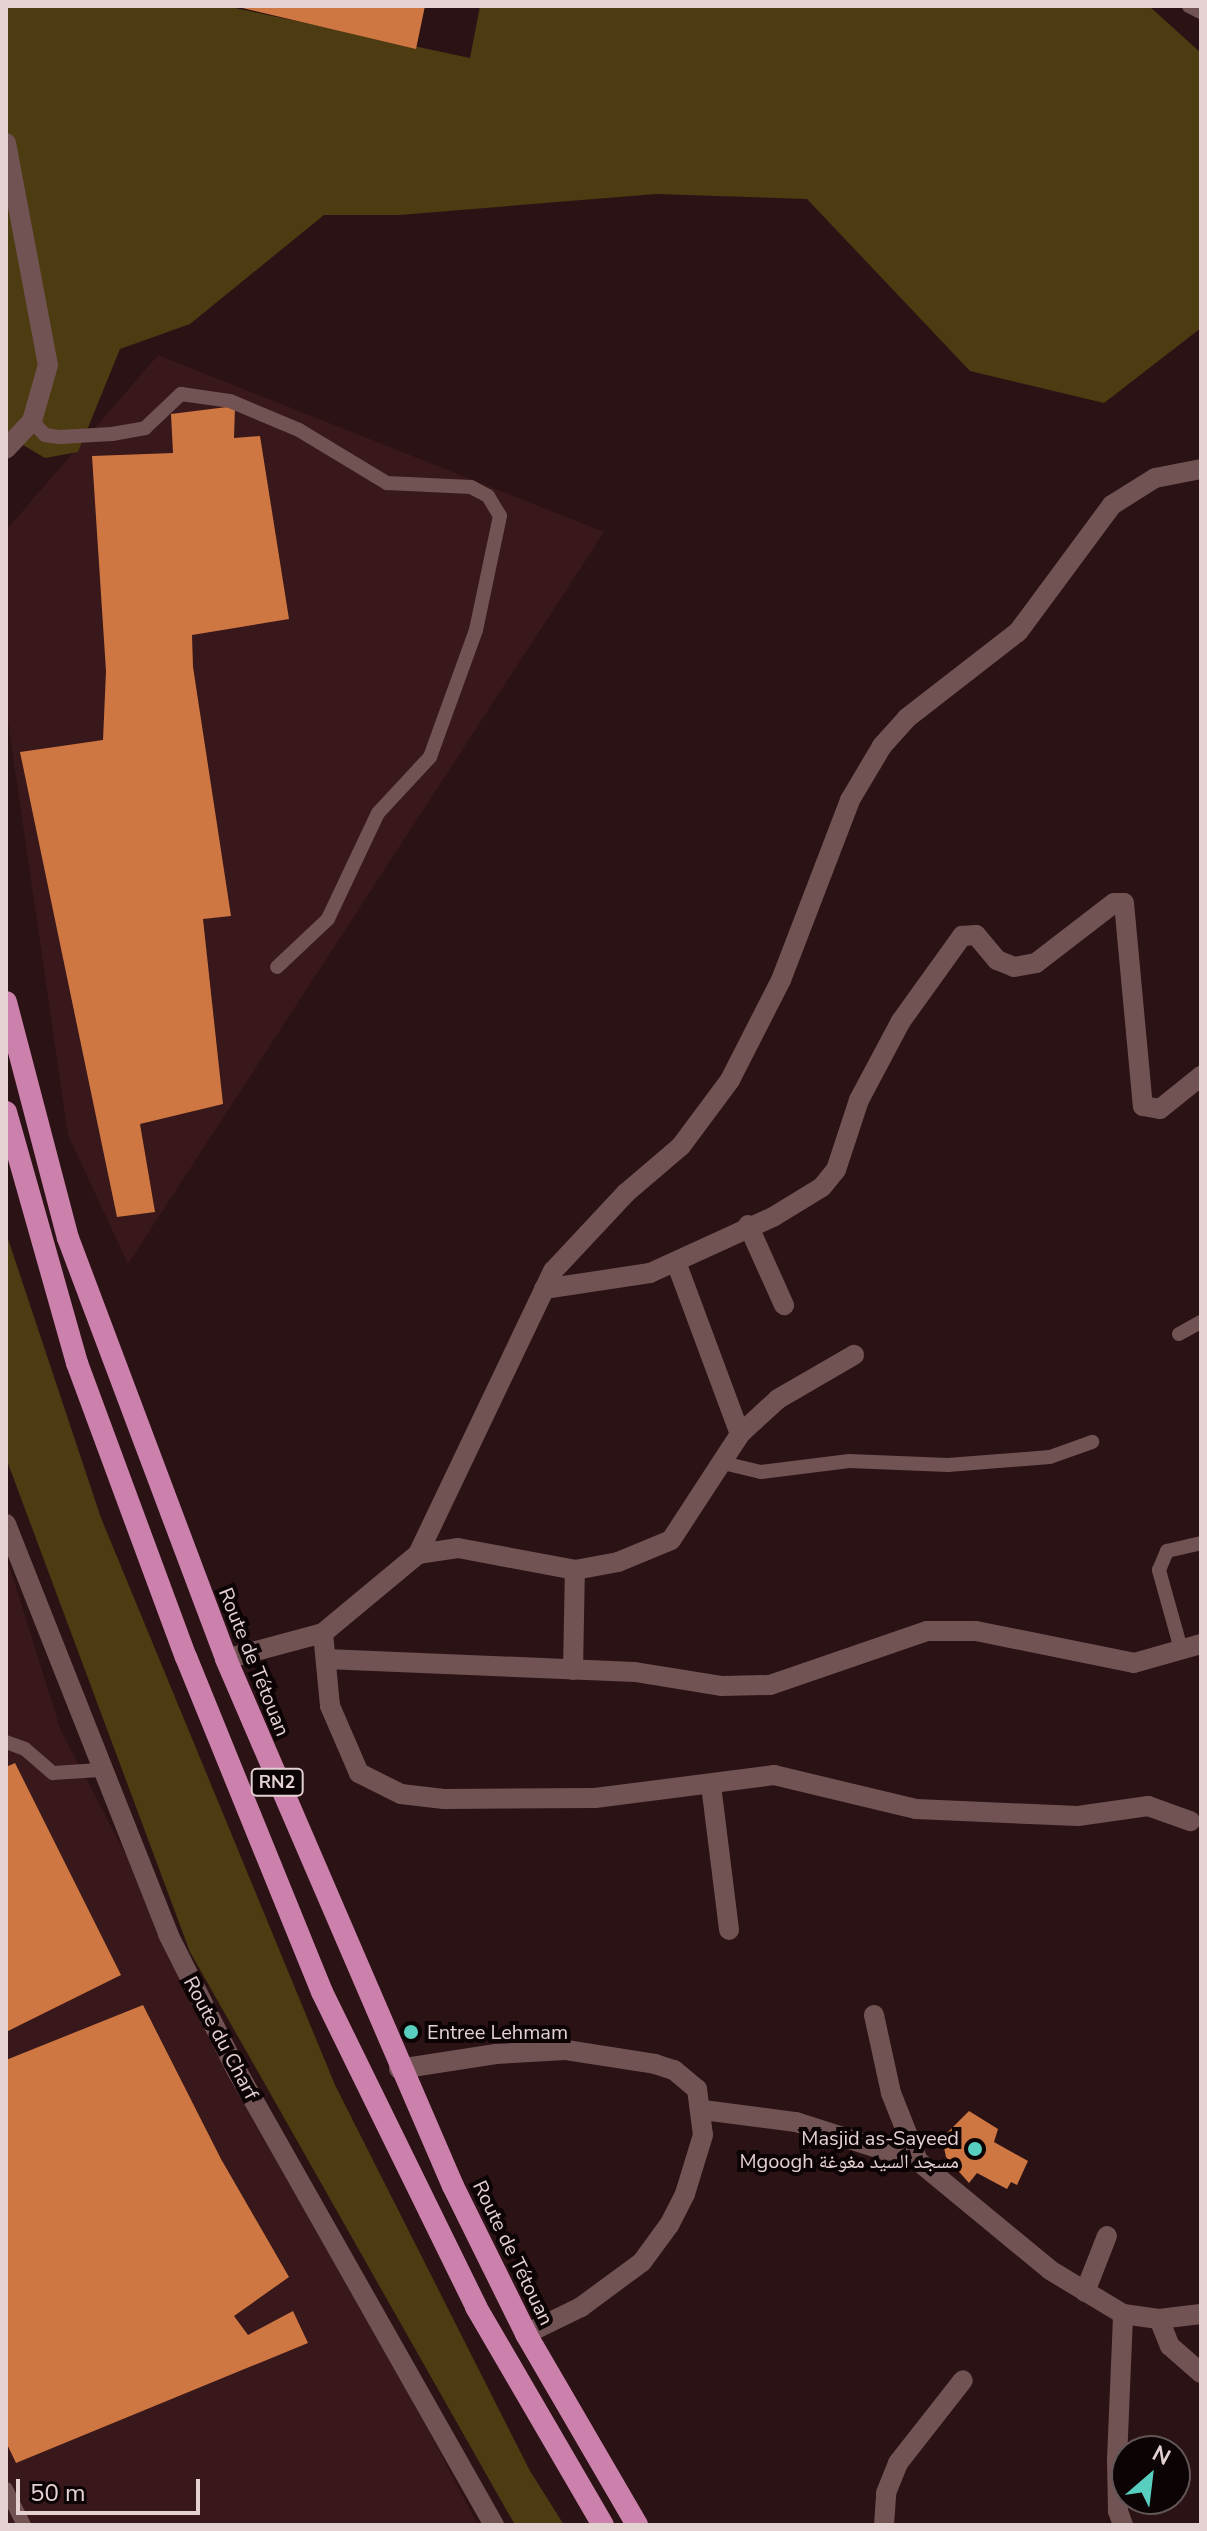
<!DOCTYPE html>
<html>
<head>
<meta charset="utf-8">
<style>
	body { margin:0 }
	#map { position:relative; width:1207px; height:2531px; overflow:hidden; background:#2b1214; font-family:"Nunito Sans","Noto Naskh Arabic",sans-serif }
	div>[style] { position:absolute }
	.built>* { inset:0; background:#38181a }
	.green>* { inset:0; background:#4d3b12 }
	.building>* { inset:0; background:#cf7742 }
	.service>* { height:14px; margin:-7px; padding:0 7px; transform-origin:7px; border-radius:7px; background:#715354 }
	.minor>* { height:20px; margin:-10px; padding:0 10px; transform-origin:10px; border-radius:10px; background:#715354 }
	.tertiary>* { height:20px; margin:-10px; padding:0 10px; transform-origin:10px; border-radius:10px; background:#715354 }
	.trunk>* { height:22px; margin:-11px; padding:0 11px; transform-origin:11px; border-radius:11px; background:#cc80ac }
	.dots>* { width:22px; height:22px; translate:-50% -50%; box-sizing:border-box; border:4px solid #0c0304; border-radius:50% }
	span { translate:-50% -50%; white-space:nowrap; text-align:center; line-height:1.15; -webkit-text-stroke:8px #0c0304; paint-order:stroke }
	.shield-label span { padding:2px 6px; background:#0c0304; border:2px solid; border-radius:6px; -webkit-text-stroke-width:0 }
	.shield-label { font-size:18px; color:#e4d1d1; font-weight:700 }
	.street-label { font-size:20px; color:#e4d1d1 }
	.poi-label { font-size:20px; color:#e4d1d1 }
	.left { translate:0 -50%; text-align:left }
	.right { translate:-100% -50%; text-align:right }
	.frame { position:absolute; inset:0; border:8px solid #e4d1d1; pointer-events:none }
	.north { position:absolute; left:1111px; top:2435px; width:80px; height:80px; box-sizing:border-box; background:#0c0304; border:2px solid #625556; border-radius:50%; rotate:28deg; font-size:22px; font-weight:700; line-height:32px; text-align:center; color:#e4d1d1 }
	.north::after { content:''; display:block; margin:auto; width:28px; height:36px; background:#58cec0; clip-path:polygon(50% 0,100% 100%,50% 72%,0 100%) }
	.scale { position:absolute; left:16px; top:2479px; width:184px; height:36px; box-sizing:border-box; border:4px solid #e4d1d1; border-top:0; padding-left:10px; font-size:24px; line-height:28px; white-space:nowrap; color:#e4d1d1; -webkit-text-stroke:6px #0c0304; paint-order:stroke }
</style>
</head>
<body>
<div id="map">
	<div class="built">
		<div style="clip-path:polygon(158px 355px,604px 532px,128px 1264px,68px 1135px,6px 708px,6px 530px)"></div>
		<div style="clip-path:polygon(6px 1555px,61px 1731px,478px 2525px,6px 2525px)"></div>
	</div>
	<div class="green">
		<div style="clip-path:polygon(6px 6px,226px 6px,470px 58px,480px 6px,1149px 6px,1201px 53px,1201px 328px,1104px 403px,970px 371px,807px 199px,656px 194px,399px 215px,324px 215px,190px 324px,120px 349px,78px 452px,45px 458px,6px 435px)"></div>
		<div style="clip-path:polygon(6px 1233px,101px 1518px,335px 2085px,530px 2471px,564px 2525px,515px 2525px,190px 1952px,6px 1458px)"></div>
	</div>
	<div class="building">
		<div style="clip-path:polygon(234px 6px,425px 6px,416px 49px)"></div>
		<div style="clip-path:polygon(235px 406px,234px 438px,260px 436px,289px 619px,192px 635px,193px 667px,231px 916px,203px 919px,223px 1104px,140px 1124px,155px 1212px,117px 1217px,20px 752px,103px 740px,106px 671px,92px 456px,173px 453px,171px 414px)"></div>
		<div style="clip-path:polygon(15px 1763px,121px 1975px,6px 2032px,6px 1767px)"></div>
		<div style="clip-path:polygon(143px 2005px,221px 2159px,289px 2277px,234px 2316px,248px 2335px,293px 2311px,308px 2343px,16px 2463px,6px 2442px,6px 2060px)"></div>
		<div style="clip-path:polygon(969px 2111px,998px 2129px,994px 2142px,1028px 2161px,1017px 2185px,1011px 2182px,1007px 2189px,977px 2173px,969px 2183px,946px 2157px,942px 2138px)"></div>
	</div>
	<div class="service">
		<div style="left:1189px;top:6px;width:13px;rotate:27deg"></div>
		<div style="left:32px;top:421px;width:19px;rotate:47deg"></div>
		<div style="left:45px;top:435px;width:14px;rotate:8deg"></div>
		<div style="left:59px;top:437px;width:53px;rotate:-3.2deg"></div>
		<div style="left:112px;top:434px;width:34px;rotate:-10deg"></div>
		<div style="left:145px;top:428px;width:50px;rotate:-43.4deg"></div>
		<div style="left:181px;top:394px;width:49px;rotate:8.1deg"></div>
		<div style="left:230px;top:401px;width:75px;rotate:22.8deg"></div>
		<div style="left:299px;top:430px;width:103px;rotate:31.1deg"></div>
		<div style="left:387px;top:483px;width:84px;rotate:2.7deg"></div>
		<div style="left:471px;top:487px;width:19px;rotate:28deg"></div>
		<div style="left:488px;top:496px;width:23px;rotate:59deg"></div>
		<div style="left:500px;top:516px;width:116px;rotate:101.9deg"></div>
		<div style="left:476px;top:630px;width:135px;rotate:109.9deg"></div>
		<div style="left:430px;top:757px;width:76px;rotate:132.9deg"></div>
		<div style="left:378px;top:813px;width:117px;rotate:115.3deg"></div>
		<div style="left:328px;top:919px;width:70px;rotate:136.7deg"></div>
		<div style="left:1179px;top:1334px;width:25px;rotate:-29deg"></div>
		<div style="left:719px;top:1462px;width:43px;rotate:13.4deg"></div>
		<div style="left:761px;top:1472px;width:89px;rotate:-7.1deg"></div>
		<div style="left:849px;top:1461px;width:99px;rotate:2.3deg"></div>
		<div style="left:948px;top:1465px;width:102px;rotate:-4.5deg"></div>
		<div style="left:1050px;top:1457px;width:45px;rotate:-19.7deg"></div>
		<div style="left:1181px;top:1649px;width:82px;rotate:-105.6deg"></div>
		<div style="left:1159px;top:1570px;width:21px;rotate:-67deg"></div>
		<div style="left:1167px;top:1551px;width:35px;rotate:-13deg"></div>
		<div style="left:6px;top:1742px;width:20px;rotate:20deg"></div>
		<div style="left:25px;top:1749px;width:37px;rotate:41deg"></div>
		<div style="left:53px;top:1773px;width:46px;rotate:-3.7deg"></div>
		<div style="left:6px;top:2489px;width:40px;rotate:63.4deg"></div>
	</div>
	<div class="minor">
		<div style="left:748px;top:1225px;width:88px;rotate:65.8deg"></div>
		<div style="left:676px;top:1262px;width:184px;rotate:69.6deg"></div>
		<div style="left:544px;top:1289px;width:107px;rotate:-8.6deg"></div>
		<div style="left:650px;top:1273px;width:135px;rotate:-24.5deg"></div>
		<div style="left:773px;top:1217px;width:57px;rotate:-31.5deg"></div>
		<div style="left:822px;top:1187px;width:22px;rotate:-51deg"></div>
		<div style="left:836px;top:1170px;width:74px;rotate:-71.8deg"></div>
		<div style="left:859px;top:1100px;width:89px;rotate:-62deg"></div>
		<div style="left:901px;top:1021px;width:105px;rotate:-54.3deg"></div>
		<div style="left:962px;top:936px;width:14px;rotate:-4deg"></div>
		<div style="left:976px;top:935px;width:33px;rotate:50deg"></div>
		<div style="left:997px;top:960px;width:18px;rotate:22deg"></div>
		<div style="left:1014px;top:967px;width:22px;rotate:-10deg"></div>
		<div style="left:1036px;top:963px;width:98px;rotate:-37.6deg"></div>
		<div style="left:1114px;top:903px;width:10px"></div>
		<div style="left:1124px;top:903px;width:204px;rotate:84.7deg"></div>
		<div style="left:1143px;top:1106px;width:17px;rotate:10deg"></div>
		<div style="left:1160px;top:1109px;width:53px;rotate:-38.8deg"></div>
		<div style="left:418px;top:1554px;width:314px;rotate:-64.5deg"></div>
		<div style="left:553px;top:1271px;width:107px;rotate:-46.9deg"></div>
		<div style="left:626px;top:1193px;width:72px;rotate:-40.5deg"></div>
		<div style="left:681px;top:1146px;width:82px;rotate:-53.4deg"></div>
		<div style="left:730px;top:1080px;width:112px;rotate:-63deg"></div>
		<div style="left:781px;top:980px;width:193px;rotate:-69deg"></div>
		<div style="left:850px;top:800px;width:63px;rotate:-59.3deg"></div>
		<div style="left:882px;top:746px;width:38px;rotate:-48deg"></div>
		<div style="left:907px;top:718px;width:140px;rotate:-37.8deg"></div>
		<div style="left:1018px;top:632px;width:158px;rotate:-53.5deg"></div>
		<div style="left:1112px;top:505px;width:51px;rotate:-32.1deg"></div>
		<div style="left:1155px;top:478px;width:47px;rotate:-11.1deg"></div>
		<div style="left:323px;top:1633px;width:124px;rotate:-39.7deg"></div>
		<div style="left:418px;top:1554px;width:40px;rotate:-8.5deg"></div>
		<div style="left:458px;top:1548px;width:119px;rotate:10.6deg"></div>
		<div style="left:575px;top:1570px;width:44px;rotate:-10.5deg"></div>
		<div style="left:618px;top:1562px;width:57px;rotate:-22.5deg"></div>
		<div style="left:671px;top:1540px;width:126px;rotate:-56.9deg"></div>
		<div style="left:740px;top:1434px;width:52px;rotate:-42.6deg"></div>
		<div style="left:778px;top:1399px;width:88px;rotate:-30.1deg"></div>
		<div style="left:226px;top:1659px;width:100px;rotate:-15deg"></div>
		<div style="left:323px;top:1633px;width:73px;rotate:84.5deg"></div>
		<div style="left:330px;top:1706px;width:73px;rotate:66.6deg"></div>
		<div style="left:359px;top:1773px;width:47px;rotate:26.6deg"></div>
		<div style="left:401px;top:1794px;width:43px;rotate:6.6deg"></div>
		<div style="left:444px;top:1799px;width:151px;rotate:-0.4deg"></div>
		<div style="left:595px;top:1798px;width:180px;rotate:-7.3deg"></div>
		<div style="left:774px;top:1775px;width:146px;rotate:13.5deg"></div>
		<div style="left:916px;top:1809px;width:162px;rotate:2.5deg"></div>
		<div style="left:1078px;top:1816px;width:71px;rotate:-8.1deg"></div>
		<div style="left:1148px;top:1806px;width:45px;rotate:19.7deg"></div>
		<div style="left:326px;top:1659px;width:309px;rotate:2.4deg"></div>
		<div style="left:635px;top:1672px;width:87px;rotate:9.2deg"></div>
		<div style="left:721px;top:1686px;width:49px;rotate:-1.2deg"></div>
		<div style="left:770px;top:1685px;width:166px;rotate:-19deg"></div>
		<div style="left:927px;top:1631px;width:49px"></div>
		<div style="left:976px;top:1631px;width:161px;rotate:11.4deg"></div>
		<div style="left:1134px;top:1663px;width:70px;rotate:-15.8deg"></div>
		<div style="left:573px;top:1670px;width:100px;rotate:-88.9deg"></div>
		<div style="left:711px;top:1785px;width:146px;rotate:82.9deg"></div>
		<div style="left:874px;top:2015px;width:80px;rotate:77.7deg"></div>
		<div style="left:891px;top:2093px;width:73px;rotate:68.3deg"></div>
		<div style="left:918px;top:2161px;width:171px;rotate:39.5deg"></div>
		<div style="left:1050px;top:2270px;width:85px;rotate:31.1deg"></div>
		<div style="left:399px;top:2069px;width:98px;rotate:-8.8deg"></div>
		<div style="left:496px;top:2054px;width:70px;rotate:-3.3deg"></div>
		<div style="left:566px;top:2050px;width:90px;rotate:8.9deg"></div>
		<div style="left:655px;top:2064px;width:20px;rotate:18deg"></div>
		<div style="left:674px;top:2070px;width:30px;rotate:40deg"></div>
		<div style="left:697px;top:2089px;width:46px;rotate:82.6deg"></div>
		<div style="left:703px;top:2135px;width:62px;rotate:107deg"></div>
		<div style="left:685px;top:2194px;width:35px;rotate:117deg"></div>
		<div style="left:669px;top:2225px;width:46px;rotate:126.1deg"></div>
		<div style="left:642px;top:2262px;width:76px;rotate:143.6deg"></div>
		<div style="left:581px;top:2307px;width:61px;rotate:153.9deg"></div>
		<div style="left:703px;top:2110px;width:94px;rotate:7.4deg"></div>
		<div style="left:796px;top:2122px;width:128px;rotate:17.7deg"></div>
		<div style="left:1085px;top:2292px;width:60px;rotate:-68.6deg"></div>
		<div style="left:1159px;top:2319px;width:29px;rotate:68deg"></div>
		<div style="left:1170px;top:2346px;width:41px;rotate:41.1deg"></div>
		<div style="left:884px;top:2525px;width:32px;rotate:-86deg"></div>
		<div style="left:886px;top:2493px;width:32px;rotate:-68deg"></div>
		<div style="left:898px;top:2463px;width:105px;rotate:-51.9deg"></div>
		<div style="left:1123px;top:2525px;width:15px;rotate:-110deg"></div>
		<div style="left:1118px;top:2511px;width:51px;rotate:-91.1deg"></div>
		<div style="left:1117px;top:2460px;width:146px;rotate:-87.6deg"></div>
		<div style="left:1123px;top:2314px;width:36px;rotate:8deg"></div>
		<div style="left:1159px;top:2319px;width:42px;rotate:-6.8deg"></div>
	</div>
	<div class="tertiary">
		<div style="left:6px;top:143px;width:226px;rotate:79.3deg"></div>
		<div style="left:48px;top:365px;width:58px;rotate:105.9deg"></div>
		<div style="left:32px;top:421px;width:38px;rotate:133deg"></div>
		<div style="left:6px;top:1524px;width:441px;rotate:68.4deg"></div>
		<div style="left:168px;top:1934px;width:153px;rotate:63.3deg"></div>
		<div style="left:237px;top:2071px;width:522px;rotate:60.49deg"></div>
	</div>
	<div class="trunk">
		<div style="left:6px;top:1002px;width:244px;rotate:75.3deg"></div>
		<div style="left:68px;top:1238px;width:450px;rotate:69.4deg"></div>
		<div style="left:226px;top:1659px;width:574px;rotate:66.7deg"></div>
		<div style="left:453px;top:2186px;width:165px;rotate:63.7deg"></div>
		<div style="left:526px;top:2334px;width:221px;rotate:59.8deg"></div>
		<div style="left:6px;top:1112px;width:261px;rotate:74.2deg"></div>
		<div style="left:77px;top:1363px;width:314px;rotate:69.7deg"></div>
		<div style="left:186px;top:1657px;width:362px;rotate:67.9deg"></div>
		<div style="left:322px;top:1992px;width:351px;rotate:63.9deg"></div>
		<div style="left:476px;top:2307px;width:252px;rotate:59.8deg"></div>
	</div>
	<div class="dots">
		<div style="left:411px;top:2032px;background:#58cec0"></div>
		<div style="left:975px;top:2149px;background:#58cec0"></div>
	</div>
	<div class="shield-label">
		<span style="left:277px;top:1782px">RN2</span>
	</div>
	<div class="street-label">
		<span style="left:254px;top:1662px;rotate:68deg">Route de Tétouan</span>
		<span style="left:221px;top:2038px;rotate:62deg">Route du Charf</span>
		<span style="left:513px;top:2253px;rotate:64deg">Route de Tétouan</span>
	</div>
	<div class="poi-label">
		<span class="left" style="left:427px;top:2032px">Entree Lehmam</span>
		<span class="right" style="left:959px;top:2150px">Masjid as-Sayeed<br>Mgoogh مسجد السيد مغوغة</span>
	</div>
	<div class="frame"></div>
	<div class="north">N</div>
	<div class="scale">50 m</div>
</div>
</body>
</html>
